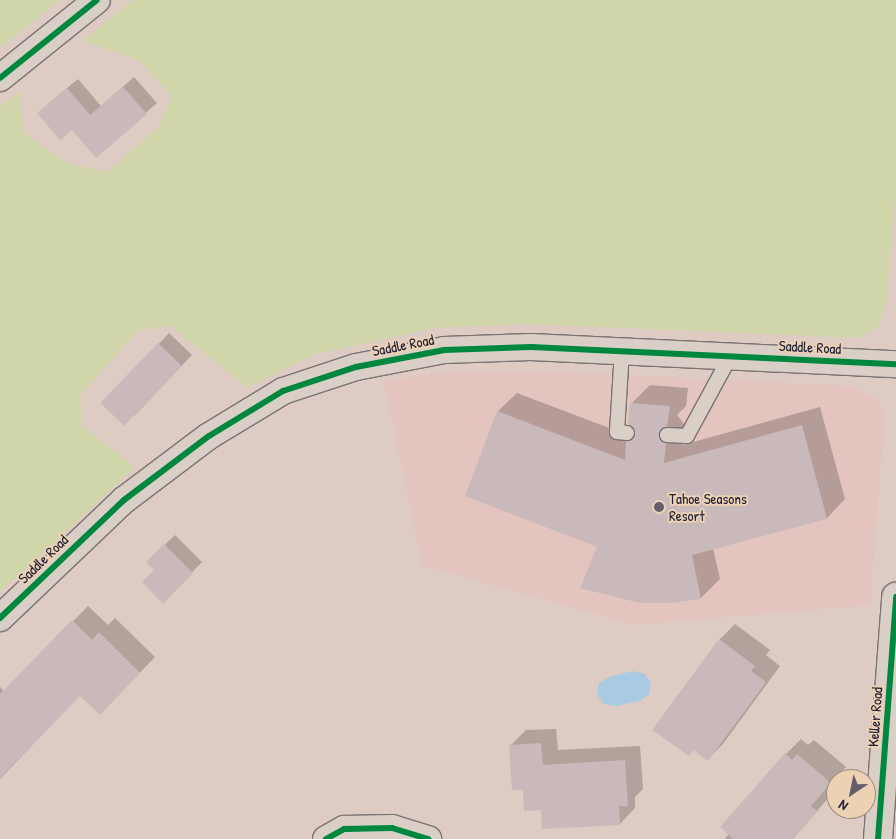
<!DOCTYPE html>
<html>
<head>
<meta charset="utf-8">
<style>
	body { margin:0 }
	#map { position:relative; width:896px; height:839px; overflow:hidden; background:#decbc3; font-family:"Patrick Hand",sans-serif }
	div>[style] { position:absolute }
	.built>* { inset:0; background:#e4c4be }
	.green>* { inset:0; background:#d1d6aa }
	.water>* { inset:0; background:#a8cae2 }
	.shadow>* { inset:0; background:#0003 }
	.building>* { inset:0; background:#c9b9ba; transform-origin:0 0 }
	.roads { filter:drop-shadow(1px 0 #7b7274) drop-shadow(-1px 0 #7b7274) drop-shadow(0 1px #7b7274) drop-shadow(0 -1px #7b7274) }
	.service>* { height:14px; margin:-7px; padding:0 7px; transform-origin:7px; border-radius:7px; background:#dacfc6 }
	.minor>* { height:26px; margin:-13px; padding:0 13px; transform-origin:13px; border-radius:13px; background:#dacfc6 }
	.tertiary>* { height:28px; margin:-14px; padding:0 14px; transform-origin:14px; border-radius:14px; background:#dacfc6 }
	.cycleway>* { height:6px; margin:-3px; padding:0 3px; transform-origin:3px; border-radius:3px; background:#00873e }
	.dots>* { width:14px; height:14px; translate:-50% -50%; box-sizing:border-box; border:2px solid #ecd1b3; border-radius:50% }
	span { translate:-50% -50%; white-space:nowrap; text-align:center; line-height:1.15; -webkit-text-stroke:4px #ecd1b3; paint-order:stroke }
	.street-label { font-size:15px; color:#22223b }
	.poi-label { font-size:15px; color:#22223b }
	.left { translate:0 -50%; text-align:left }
	.north { position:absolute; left:826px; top:769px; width:50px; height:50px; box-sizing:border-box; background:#ecd1b3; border:1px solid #9b8b83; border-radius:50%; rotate:214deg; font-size:14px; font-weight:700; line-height:20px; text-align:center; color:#22223b }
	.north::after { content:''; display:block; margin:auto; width:18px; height:22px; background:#645d6b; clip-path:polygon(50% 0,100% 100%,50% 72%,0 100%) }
</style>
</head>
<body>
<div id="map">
	<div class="built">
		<div style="clip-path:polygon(521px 370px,850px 386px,875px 398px,885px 412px,870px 605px,634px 625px,422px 565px,384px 381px,446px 372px)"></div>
	</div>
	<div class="green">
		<div style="clip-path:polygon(0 0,60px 0,0 48px)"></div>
		<div style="clip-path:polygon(133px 0,896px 0,896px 185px,886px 305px,877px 328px,858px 338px,525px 324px,435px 328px,316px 354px,247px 387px,169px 325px,137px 331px,80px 396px,82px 426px,135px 467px,0 592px,0 107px,19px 92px,24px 132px,66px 163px,108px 172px,160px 125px,171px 96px,139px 60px,82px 41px)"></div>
	</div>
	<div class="water">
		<div style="clip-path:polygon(633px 671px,645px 674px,651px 683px,649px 694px,640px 701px,615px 706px,604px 704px,597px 695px,599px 683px,609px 677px)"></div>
	</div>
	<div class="shadow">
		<div style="clip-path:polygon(134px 77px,157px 103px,96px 156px,49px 103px,78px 79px,101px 106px)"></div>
		<div style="clip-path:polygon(169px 333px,192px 355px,135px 415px,103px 404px)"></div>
		<div style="clip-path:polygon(650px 385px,688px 388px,686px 406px,677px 415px,684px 424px,682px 445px,820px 407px,845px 499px,827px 518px,713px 548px,720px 579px,701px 598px,671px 602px,498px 411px,517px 393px,633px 437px,637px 433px,631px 404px)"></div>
		<div style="clip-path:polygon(175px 535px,202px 562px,163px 602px,156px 570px,147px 562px)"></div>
		<div style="clip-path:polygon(88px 606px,108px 625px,115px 618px,155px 657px,100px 713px,81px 694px,0 779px,0 687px,4px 691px)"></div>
		<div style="clip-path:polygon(735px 624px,770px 650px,766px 655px,780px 666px,723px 744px,708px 759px,694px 749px,689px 755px,654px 730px,720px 639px)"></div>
		<div style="clip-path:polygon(556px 729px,558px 750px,640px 746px,643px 789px,635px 797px,635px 808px,620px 824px,542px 809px,524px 788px,511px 745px,526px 730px)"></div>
		<div style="clip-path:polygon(801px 739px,808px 745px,814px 740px,846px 767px,826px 790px,831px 795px,793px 839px,725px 839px,786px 754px)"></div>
	</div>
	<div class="building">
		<div style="clip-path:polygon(123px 87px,147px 114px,96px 158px,72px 130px,60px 140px,37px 113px,67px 88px,90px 115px)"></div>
		<div style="left:158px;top:343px;width:33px;height:83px;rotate:44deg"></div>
		<div style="clip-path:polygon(630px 403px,670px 406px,667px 426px,658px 434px,666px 444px,664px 463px,802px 425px,827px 519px,692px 555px,701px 599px,671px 603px,640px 603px,580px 588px,597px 547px,465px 496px,497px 411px,625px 460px,626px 442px,636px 434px,635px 429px,628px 424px)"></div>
		<div style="clip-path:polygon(164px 544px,193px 573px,163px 604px,142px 582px,154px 570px,146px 562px)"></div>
		<div style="clip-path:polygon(72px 620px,92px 640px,99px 632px,140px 673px,100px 715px,80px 696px,0 778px,0 694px)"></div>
		<div style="clip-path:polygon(719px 639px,755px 666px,751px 671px,766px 682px,708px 761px,693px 750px,689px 756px,652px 730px)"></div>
		<div style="clip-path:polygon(541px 743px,543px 765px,625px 760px,628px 806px,619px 806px,620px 825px,542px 829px,541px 810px,524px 811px,523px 790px,512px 790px,509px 745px)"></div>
		<div style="clip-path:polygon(785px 753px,792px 760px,797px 754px,831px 783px,811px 806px,817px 811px,793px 839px,733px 839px,720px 827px)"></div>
	</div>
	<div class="roads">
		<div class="service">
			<div style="left:622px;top:350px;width:82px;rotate:93.5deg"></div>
			<div style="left:617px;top:432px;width:10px;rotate:6deg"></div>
			<div style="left:667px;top:435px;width:20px;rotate:3deg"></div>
			<div style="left:687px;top:436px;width:92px;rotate:-61.5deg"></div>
		</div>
		<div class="minor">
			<div style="left:0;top:78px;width:124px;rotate:-38.8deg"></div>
			<div style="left:0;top:618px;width:171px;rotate:-43.6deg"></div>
			<div style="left:124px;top:500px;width:106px;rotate:-37deg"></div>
			<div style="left:209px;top:436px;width:87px;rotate:-31.3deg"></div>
			<div style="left:283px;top:391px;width:77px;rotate:-18.2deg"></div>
			<div style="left:356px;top:367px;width:90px;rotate:-10.9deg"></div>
			<div style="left:444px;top:350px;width:87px;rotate:-2deg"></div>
			<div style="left:531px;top:347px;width:365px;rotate:2.7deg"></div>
			<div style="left:326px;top:839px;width:21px;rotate:-29deg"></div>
			<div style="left:344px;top:829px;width:48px;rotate:-1.2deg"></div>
			<div style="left:392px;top:828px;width:38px;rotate:17deg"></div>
		</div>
		<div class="tertiary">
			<div style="left:878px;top:839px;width:243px;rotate:-85.7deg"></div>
		</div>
	</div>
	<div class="cycleway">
		<div style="left:0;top:78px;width:124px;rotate:-38.8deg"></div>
		<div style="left:0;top:618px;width:171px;rotate:-43.6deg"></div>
		<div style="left:124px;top:500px;width:106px;rotate:-37deg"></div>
		<div style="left:209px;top:436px;width:87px;rotate:-31.3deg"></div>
		<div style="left:283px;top:391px;width:77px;rotate:-18.2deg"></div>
		<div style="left:356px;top:367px;width:90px;rotate:-10.9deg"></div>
		<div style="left:444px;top:350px;width:87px;rotate:-2deg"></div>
		<div style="left:531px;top:347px;width:365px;rotate:2.7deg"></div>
		<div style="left:326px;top:839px;width:21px;rotate:-29deg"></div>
		<div style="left:344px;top:829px;width:48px;rotate:-1.2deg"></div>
		<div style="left:392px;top:828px;width:38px;rotate:17deg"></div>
		<div style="left:878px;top:839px;width:243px;rotate:-85.7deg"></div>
	</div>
	<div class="dots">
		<div style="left:659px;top:507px;background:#645d6b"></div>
	</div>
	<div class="street-label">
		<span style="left:403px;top:345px;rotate:-11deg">Saddle Road</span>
		<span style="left:810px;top:347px;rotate:3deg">Saddle Road</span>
		<span style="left:43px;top:559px;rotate:-44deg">Saddle Road</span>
		<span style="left:875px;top:717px;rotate:-86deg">Keller Road</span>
	</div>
	<div class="poi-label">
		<span class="left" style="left:669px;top:507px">Tahoe Seasons<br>Resort</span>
	</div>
	<div class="north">N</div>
</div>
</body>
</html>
